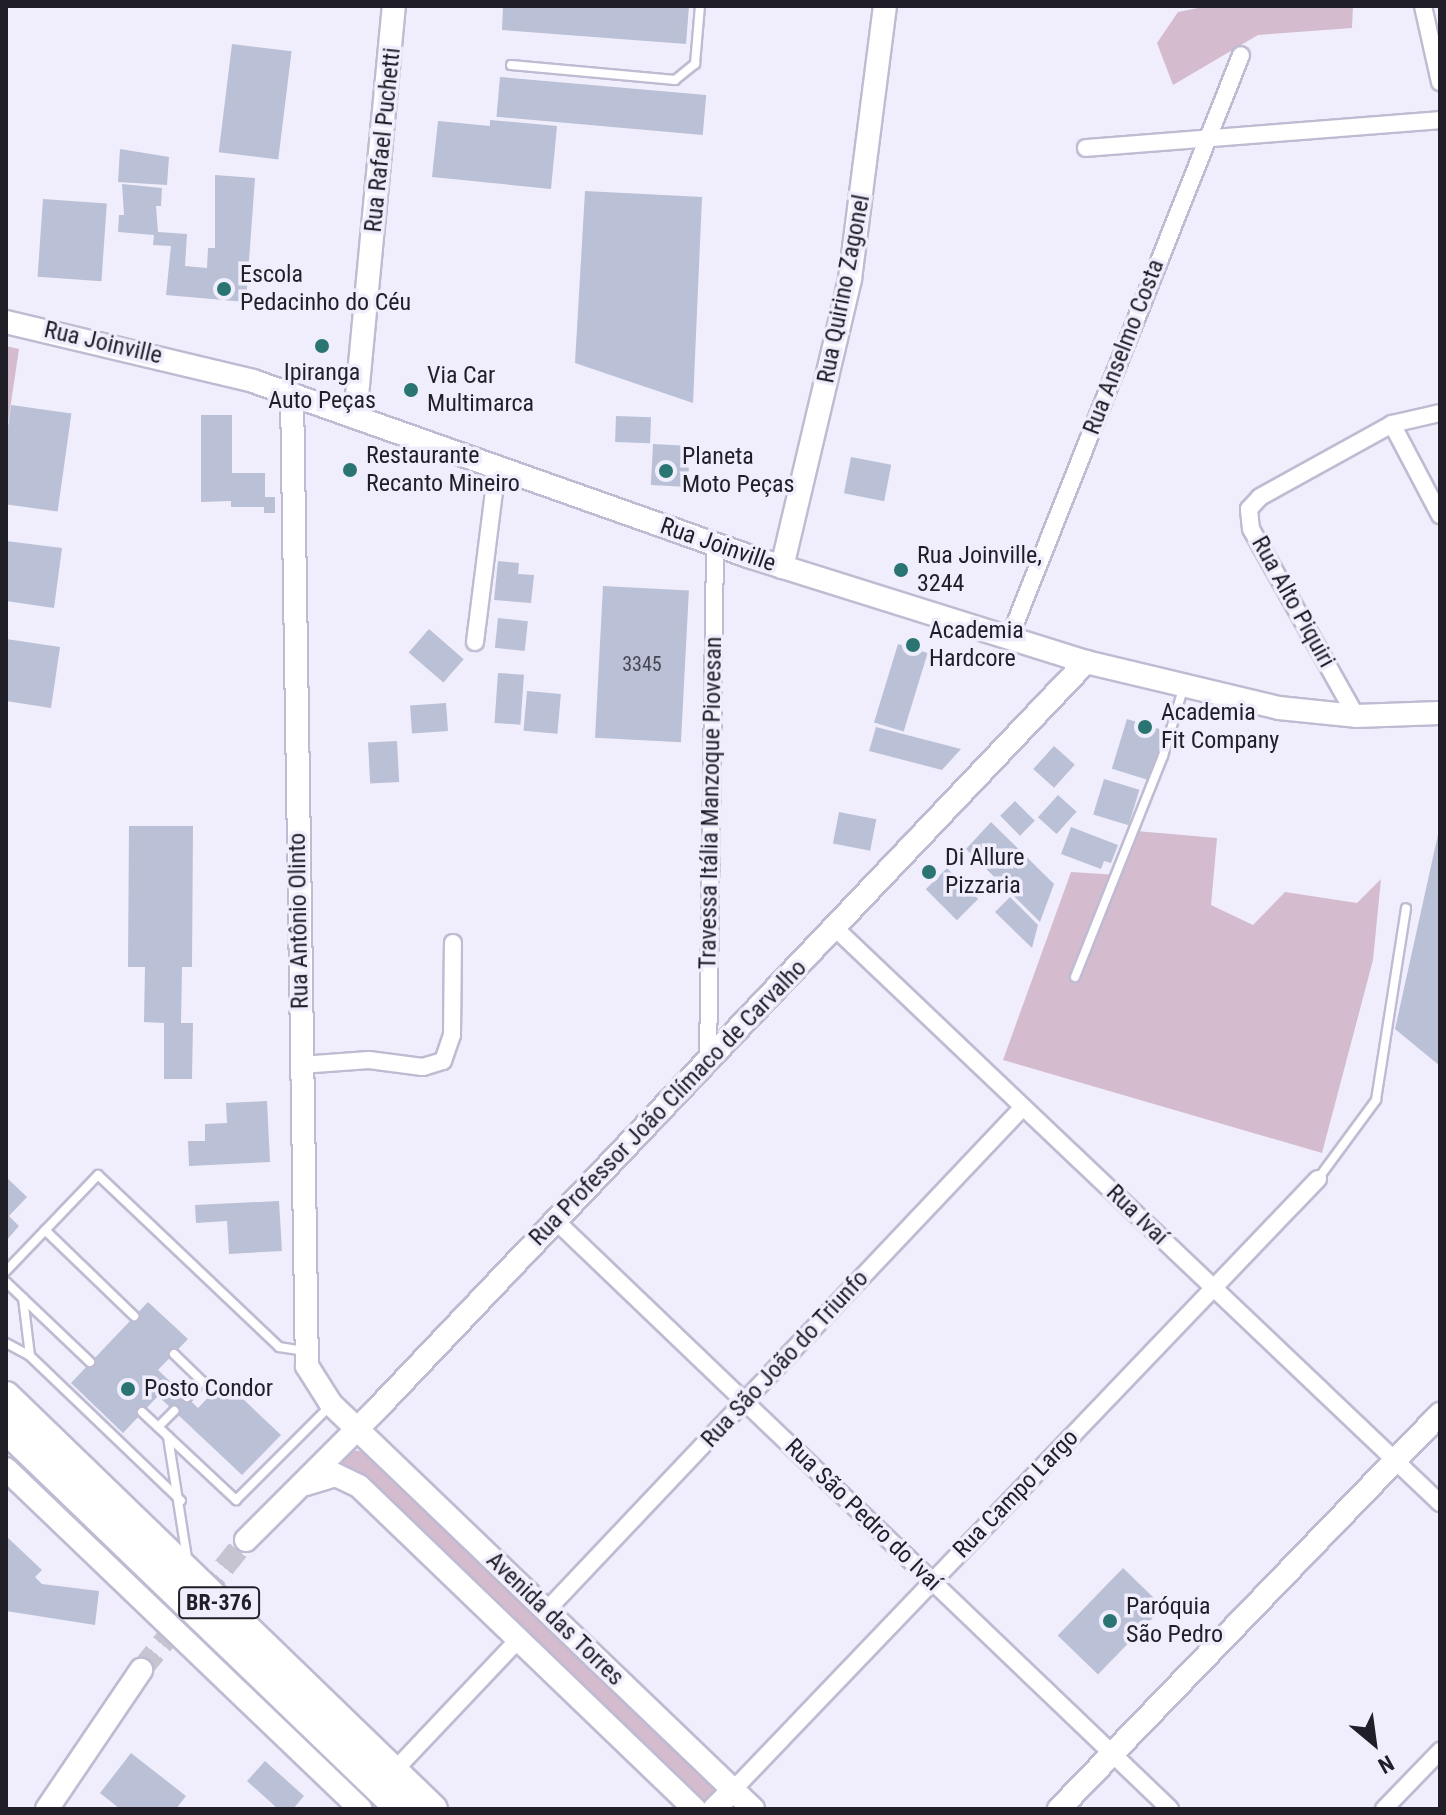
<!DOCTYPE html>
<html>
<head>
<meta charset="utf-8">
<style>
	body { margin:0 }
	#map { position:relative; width:1446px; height:1815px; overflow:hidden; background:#f0eefc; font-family:"Roboto Condensed",sans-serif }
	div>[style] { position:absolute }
	.green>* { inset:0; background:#d5bbce }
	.building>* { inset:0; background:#bac0d6; transform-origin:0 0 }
	.secondary-tunnel>* { height:22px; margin-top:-11px; transform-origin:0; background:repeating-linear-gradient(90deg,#c6c4d1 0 22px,transparent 0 33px) }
	.roads { filter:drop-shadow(2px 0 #bfbbd2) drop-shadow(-2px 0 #bfbbd2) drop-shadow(0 2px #bfbbd2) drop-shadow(0 -2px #bfbbd2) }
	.lane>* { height:8px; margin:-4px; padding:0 4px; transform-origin:4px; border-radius:4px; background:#fff }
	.street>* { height:16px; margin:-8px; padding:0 8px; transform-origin:8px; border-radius:8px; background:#fff }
	.secondary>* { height:22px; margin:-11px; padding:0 11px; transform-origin:11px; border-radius:11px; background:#fff }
	.highway>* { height:28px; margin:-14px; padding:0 14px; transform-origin:14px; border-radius:14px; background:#fff }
	.dots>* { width:22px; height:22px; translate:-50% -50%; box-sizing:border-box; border:4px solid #f0eefc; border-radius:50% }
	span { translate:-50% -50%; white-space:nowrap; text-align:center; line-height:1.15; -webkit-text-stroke:7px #f0eefc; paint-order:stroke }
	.number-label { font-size:20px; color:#464653 }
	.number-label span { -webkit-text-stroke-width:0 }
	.shield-label span { padding:2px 6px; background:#f0eefc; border:2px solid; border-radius:6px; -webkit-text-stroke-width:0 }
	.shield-label { font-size:22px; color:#201e27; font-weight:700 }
	.street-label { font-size:24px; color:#201e27 }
	.poi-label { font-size:24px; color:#201e27 }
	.left { translate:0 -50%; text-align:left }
	.frame { position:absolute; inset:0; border:8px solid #201e27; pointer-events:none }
	.north { position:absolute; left:1334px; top:1703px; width:80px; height:80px; -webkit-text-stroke:6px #f0eefc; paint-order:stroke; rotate:151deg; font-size:22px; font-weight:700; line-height:32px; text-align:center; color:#201e27 }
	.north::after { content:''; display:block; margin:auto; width:28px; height:36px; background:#201e27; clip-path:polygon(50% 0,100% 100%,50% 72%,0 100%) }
</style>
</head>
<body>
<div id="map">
	<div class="green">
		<div style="clip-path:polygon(1208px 6px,1353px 6px,1352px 28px,1258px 35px,1173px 85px,1157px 43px,1178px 12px)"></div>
		<div style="clip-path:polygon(6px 346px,19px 349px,6px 436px)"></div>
		<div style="clip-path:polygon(1136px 831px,1217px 838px,1211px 905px,1253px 925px,1285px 892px,1357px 903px,1381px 879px,1373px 960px,1322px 1153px,1003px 1060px,1071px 872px,1119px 875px)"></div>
		<div style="clip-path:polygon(352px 1450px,367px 1452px,744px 1809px,711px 1809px,362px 1474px,328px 1464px)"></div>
	</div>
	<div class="building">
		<div style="clip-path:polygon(503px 6px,689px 6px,686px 44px,502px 30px)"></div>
		<div style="left:232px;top:44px;width:60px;height:109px;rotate:7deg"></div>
		<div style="left:500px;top:77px;width:207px;height:40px;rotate:5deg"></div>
		<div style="clip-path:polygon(490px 120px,557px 126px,551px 189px,432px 177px,438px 121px,490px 126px)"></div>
		<div style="clip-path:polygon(120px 149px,169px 157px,167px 185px,118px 182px)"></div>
		<div style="clip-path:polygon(215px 175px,255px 178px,246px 302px,166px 295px,171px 246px,153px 245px,154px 235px,118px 232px,119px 215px,124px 215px,122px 184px,162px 188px,161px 206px,156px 206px,158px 232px,187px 234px,185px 266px,207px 268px,208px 248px,215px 248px)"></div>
		<div style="clip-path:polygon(585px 191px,702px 197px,693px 403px,575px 363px)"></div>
		<div style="left:43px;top:199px;width:64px;height:78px;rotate:4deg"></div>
		<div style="left:11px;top:405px;width:61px;height:99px;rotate:8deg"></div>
		<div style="clip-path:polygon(201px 415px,232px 415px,232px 473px,265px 473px,265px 497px,275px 497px,275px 513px,264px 513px,264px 507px,231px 507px,231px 501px,201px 502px)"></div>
		<div style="left:616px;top:416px;width:35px;height:26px;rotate:2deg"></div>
		<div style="left:653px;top:444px;width:37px;height:41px;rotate:3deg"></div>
		<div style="left:851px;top:457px;width:41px;height:37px;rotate:11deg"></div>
		<div style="clip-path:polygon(6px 541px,62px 548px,54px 608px,6px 601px)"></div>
		<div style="clip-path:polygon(498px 561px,519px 563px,518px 574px,534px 575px,531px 603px,494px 600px)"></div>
		<div style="left:603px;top:586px;width:86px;height:152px;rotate:3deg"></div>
		<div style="left:498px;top:618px;width:30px;height:30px;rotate:6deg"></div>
		<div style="left:429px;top:629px;width:46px;height:31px;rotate:41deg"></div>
		<div style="clip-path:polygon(6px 639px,60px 647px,51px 708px,6px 701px)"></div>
		<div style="left:898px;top:644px;width:31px;height:82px;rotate:17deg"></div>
		<div style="left:498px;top:673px;width:26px;height:50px;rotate:4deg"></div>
		<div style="left:527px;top:691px;width:34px;height:40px;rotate:5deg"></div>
		<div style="left:446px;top:703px;width:28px;height:36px;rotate:86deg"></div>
		<div style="left:1127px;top:719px;width:39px;height:52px;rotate:17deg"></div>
		<div style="clip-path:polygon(876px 727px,961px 749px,942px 770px,869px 751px)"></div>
		<div style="left:397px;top:741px;width:41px;height:29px;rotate:87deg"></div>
		<div style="left:1054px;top:746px;width:28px;height:31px;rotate:42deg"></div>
		<div style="left:1104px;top:779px;width:37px;height:37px;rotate:17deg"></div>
		<div style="left:1058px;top:795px;width:25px;height:30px;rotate:42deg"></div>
		<div style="left:1015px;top:801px;width:28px;height:21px;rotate:45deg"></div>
		<div style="left:839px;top:812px;width:38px;height:32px;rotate:11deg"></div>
		<div style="clip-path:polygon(991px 822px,1054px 884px,1040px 922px,966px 849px)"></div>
		<div style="clip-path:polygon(129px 826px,193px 826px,192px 967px,182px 967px,181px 1023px,193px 1023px,192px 1079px,164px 1079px,164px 1023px,144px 1022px,145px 967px,128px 967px)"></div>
		<div style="clip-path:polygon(1071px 827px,1118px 845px,1111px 863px,1104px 861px,1101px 869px,1061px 854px)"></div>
		<div style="clip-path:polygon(1439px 830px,1440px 830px,1440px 1066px,1395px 1029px)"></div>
		<div style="left:947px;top:868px;width:44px;height:30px;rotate:45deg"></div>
		<div style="clip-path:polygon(1010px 897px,1038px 925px,1032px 948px,995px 912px)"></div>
		<div style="clip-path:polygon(267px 1101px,270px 1162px,189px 1166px,188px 1141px,205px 1141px,205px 1124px,227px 1123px,226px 1103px)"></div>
		<div style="clip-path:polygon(6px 1177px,27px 1197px,9px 1216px,19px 1226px,6px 1241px)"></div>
		<div style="clip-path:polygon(279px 1201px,282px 1251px,229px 1254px,227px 1221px,196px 1223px,195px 1205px)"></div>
		<div style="clip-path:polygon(148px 1302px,188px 1339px,158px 1370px,198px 1408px,224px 1381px,281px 1435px,242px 1475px,158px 1396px,123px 1433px,71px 1383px)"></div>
		<div style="clip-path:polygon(6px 1536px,42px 1570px,35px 1577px,42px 1584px,99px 1591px,95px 1625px,6px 1611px)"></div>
		<div style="left:1123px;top:1568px;width:56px;height:94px;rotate:44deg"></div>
		<div style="clip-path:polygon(131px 1753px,186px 1796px,176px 1809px,120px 1809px,100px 1793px)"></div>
		<div style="clip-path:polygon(265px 1761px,304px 1796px,293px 1809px,278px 1809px,247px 1781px)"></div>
	</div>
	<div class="secondary-tunnel">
		<div style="left:141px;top:1670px;width:167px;rotate:-51.1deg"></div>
	</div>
	<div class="roads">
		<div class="lane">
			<div style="left:511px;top:65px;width:165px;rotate:5.2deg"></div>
			<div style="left:675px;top:80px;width:26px;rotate:-39deg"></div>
			<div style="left:695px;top:64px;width:58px;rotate:-85.1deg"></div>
			<div style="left:1075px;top:977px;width:238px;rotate:-68.3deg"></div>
			<div style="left:1163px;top:756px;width:70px;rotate:-73.4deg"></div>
			<div style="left:1318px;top:1179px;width:98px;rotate:-53.7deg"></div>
			<div style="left:1376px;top:1100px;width:194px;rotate:-81.1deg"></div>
			<div style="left:45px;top:1230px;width:124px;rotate:44deg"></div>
			<div style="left:6px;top:1271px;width:133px;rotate:-46.2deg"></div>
			<div style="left:98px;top:1175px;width:250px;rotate:43.5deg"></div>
			<div style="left:279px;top:1347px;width:25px;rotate:9deg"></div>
			<div style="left:6px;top:1282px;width:116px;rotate:43.6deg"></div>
			<div style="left:23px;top:1298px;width:58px;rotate:83.1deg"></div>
			<div style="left:6px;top:1343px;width:27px;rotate:28deg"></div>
			<div style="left:30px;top:1356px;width:209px;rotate:43.8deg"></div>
			<div style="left:174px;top:1354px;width:39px;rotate:44deg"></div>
			<div style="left:202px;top:1381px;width:22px;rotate:133deg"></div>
			<div style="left:142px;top:1412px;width:129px;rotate:43.1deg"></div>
			<div style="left:236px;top:1500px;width:134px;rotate:-45deg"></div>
			<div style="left:158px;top:1427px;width:23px;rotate:-45deg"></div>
			<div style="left:168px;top:1437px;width:122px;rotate:81.1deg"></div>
		</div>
		<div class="street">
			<div style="left:1423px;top:6px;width:78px;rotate:77.4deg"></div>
			<div style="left:1086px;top:148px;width:355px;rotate:-4.5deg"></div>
			<div style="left:1392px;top:424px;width:103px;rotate:62.2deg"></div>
			<div style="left:1009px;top:639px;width:628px;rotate:-68.33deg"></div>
			<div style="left:475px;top:642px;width:175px;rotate:-82.8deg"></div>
			<div style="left:1356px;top:716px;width:214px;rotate:-119.3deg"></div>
			<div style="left:1251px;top:529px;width:20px;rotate:-96deg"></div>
			<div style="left:1249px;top:509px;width:16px;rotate:-47deg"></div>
			<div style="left:1260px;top:497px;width:151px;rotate:-28.9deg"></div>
			<div style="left:1392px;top:424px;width:49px;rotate:-12.9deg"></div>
			<div style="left:834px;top:927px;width:836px;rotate:43.55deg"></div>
			<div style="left:708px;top:1061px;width:516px;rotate:-89.22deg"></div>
			<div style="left:301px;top:1065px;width:68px;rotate:-4.2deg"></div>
			<div style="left:369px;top:1060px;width:54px;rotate:7.4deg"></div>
			<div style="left:423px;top:1067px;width:21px;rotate:-17deg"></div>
			<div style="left:443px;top:1061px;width:28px;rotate:-71deg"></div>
			<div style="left:452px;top:1035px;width:92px;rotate:-89.4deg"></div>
			<div style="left:556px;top:1221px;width:850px;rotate:43.76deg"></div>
			<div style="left:546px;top:1611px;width:694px;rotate:-46.58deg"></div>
			<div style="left:394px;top:1771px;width:182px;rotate:-46.6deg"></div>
			<div style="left:733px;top:1790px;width:846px;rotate:-46.25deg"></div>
			<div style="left:1384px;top:1809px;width:81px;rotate:-46deg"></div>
		</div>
		<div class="secondary">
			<div style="left:6px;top:322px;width:254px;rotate:13.4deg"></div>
			<div style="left:253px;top:381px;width:525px;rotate:19.47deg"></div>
			<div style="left:748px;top:556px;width:354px;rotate:17.4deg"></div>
			<div style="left:1086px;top:662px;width:198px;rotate:13.4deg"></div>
			<div style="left:1279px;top:708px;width:77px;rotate:5.9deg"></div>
			<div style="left:1356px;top:716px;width:84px;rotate:-2deg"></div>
			<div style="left:292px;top:394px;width:972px;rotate:89.12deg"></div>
			<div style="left:307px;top:1366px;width:45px;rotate:57.7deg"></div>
			<div style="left:331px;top:1404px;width:585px;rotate:43.82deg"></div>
			<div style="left:355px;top:417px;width:413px;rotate:-84.6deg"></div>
			<div style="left:782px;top:567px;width:296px;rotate:-76.7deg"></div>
			<div style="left:850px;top:279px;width:275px;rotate:-82.7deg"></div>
			<div style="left:6px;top:1469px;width:491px;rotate:43.8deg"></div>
			<div style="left:306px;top:1484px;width:31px;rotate:-17deg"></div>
			<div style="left:336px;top:1475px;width:25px;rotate:26deg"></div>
			<div style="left:359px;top:1486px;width:466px;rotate:43.9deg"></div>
			<div style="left:246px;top:1540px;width:185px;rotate:-45deg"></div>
			<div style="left:377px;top:1409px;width:1030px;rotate:-46.5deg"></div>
			<div style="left:47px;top:1809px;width:168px;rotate:-55.9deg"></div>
			<div style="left:714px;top:1809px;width:27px;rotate:-45deg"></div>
			<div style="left:1059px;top:1809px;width:549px;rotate:-46.03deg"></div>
		</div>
		<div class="highway">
			<div style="left:6px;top:1396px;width:594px;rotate:44.05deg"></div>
			<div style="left:6px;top:1429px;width:547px;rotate:43.96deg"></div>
		</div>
	</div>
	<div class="dots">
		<div style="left:224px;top:289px;background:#2a7471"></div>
		<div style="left:322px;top:346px;background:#2a7471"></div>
		<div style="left:411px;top:390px;background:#2a7471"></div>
		<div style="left:350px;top:470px;background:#2a7471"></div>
		<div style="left:666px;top:471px;background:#2a7471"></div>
		<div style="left:901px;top:570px;background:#2a7471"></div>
		<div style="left:913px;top:645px;background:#2a7471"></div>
		<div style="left:1145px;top:727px;background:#2a7471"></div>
		<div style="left:929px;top:872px;background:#2a7471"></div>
		<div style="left:128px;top:1389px;background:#2a7471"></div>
		<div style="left:1110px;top:1621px;background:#2a7471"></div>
	</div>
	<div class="number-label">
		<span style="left:642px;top:664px">3345</span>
	</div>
	<div class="shield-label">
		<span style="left:219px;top:1603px">BR-376</span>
	</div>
	<div class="street-label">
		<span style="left:383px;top:140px;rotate:-84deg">Rua Rafael Puchetti</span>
		<span style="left:844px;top:289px;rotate:-79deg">Rua Quirino Zagonel</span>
		<span style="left:103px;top:343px;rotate:13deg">Rua Joinville</span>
		<span style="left:1124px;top:347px;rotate:-69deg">Rua Anselmo Costa</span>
		<span style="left:718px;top:545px;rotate:19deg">Rua Joinville</span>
		<span style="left:1293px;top:602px;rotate:61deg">Rua Alto Piquiri</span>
		<span style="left:711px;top:803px;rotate:-89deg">Travessa Itália Manzoque Piovesan</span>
		<span style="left:299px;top:921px;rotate:-91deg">Rua Antônio Olinto</span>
		<span style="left:668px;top:1103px;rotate:-46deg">Rua Professor João Clímaco de Carvalho</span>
		<span style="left:1137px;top:1215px;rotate:44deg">Rua Ivaí</span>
		<span style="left:785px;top:1359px;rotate:-47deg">Rua São João do Triunfo</span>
		<span style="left:1016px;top:1494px;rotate:-46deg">Rua Campo Largo</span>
		<span style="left:863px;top:1515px;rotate:44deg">Rua São Pedro do Ivaí</span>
		<span style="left:555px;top:1619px;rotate:44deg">Avenida das Torres</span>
	</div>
	<div class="poi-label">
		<span class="left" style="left:240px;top:289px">Escola<br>Pedacinho do Céu</span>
		<span style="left:322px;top:387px">Ipiranga<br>Auto Peças</span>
		<span class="left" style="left:427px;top:390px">Via Car<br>Multimarca</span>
		<span class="left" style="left:366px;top:470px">Restaurante<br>Recanto Mineiro</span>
		<span class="left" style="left:682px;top:471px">Planeta<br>Moto Peças</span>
		<span class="left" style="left:917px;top:570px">Rua Joinville,<br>3244</span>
		<span class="left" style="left:929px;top:645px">Academia<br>Hardcore</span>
		<span class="left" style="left:1161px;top:727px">Academia<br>Fit Company</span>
		<span class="left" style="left:945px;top:872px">Di Allure<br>Pizzaria</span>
		<span class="left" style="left:144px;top:1389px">Posto Condor</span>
		<span class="left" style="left:1126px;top:1621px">Paróquia<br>São Pedro</span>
	</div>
	<div class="frame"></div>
	<div class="north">N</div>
</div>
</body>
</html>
